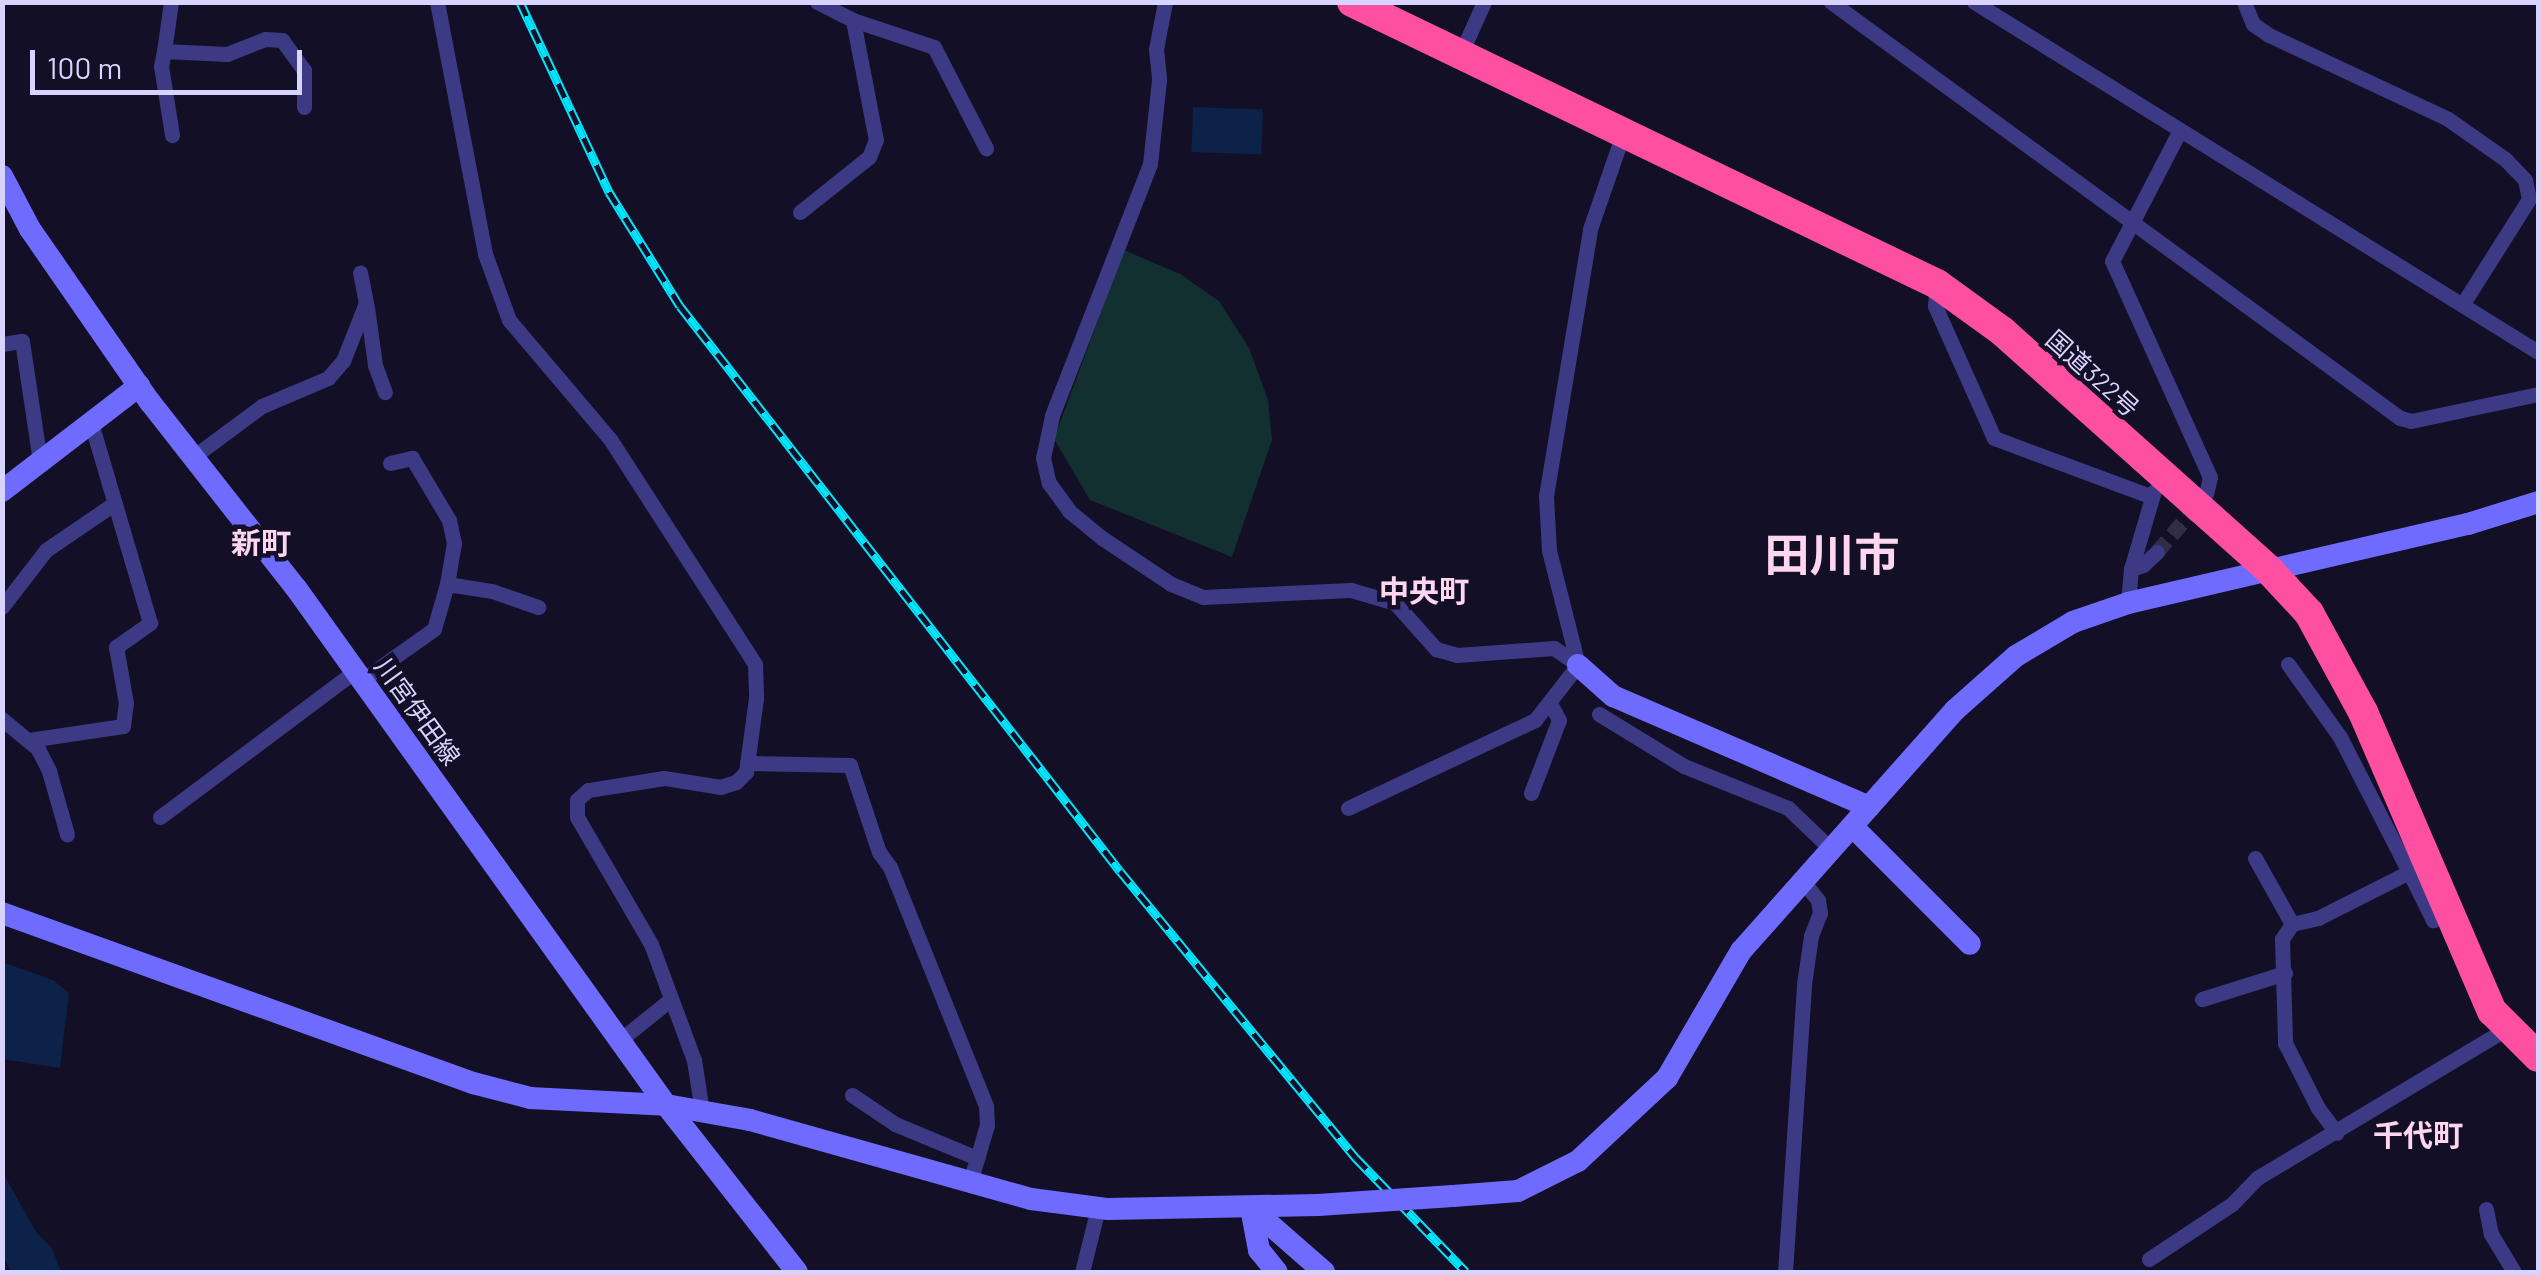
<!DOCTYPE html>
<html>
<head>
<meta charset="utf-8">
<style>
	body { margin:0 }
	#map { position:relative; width:2541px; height:1275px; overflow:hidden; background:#130f26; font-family:Barlow,"Noto Sans JP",sans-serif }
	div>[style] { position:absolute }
	.green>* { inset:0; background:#12302f }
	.water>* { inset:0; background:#0c2248; transform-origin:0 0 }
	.street-tunnel>* { height:15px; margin-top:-7.5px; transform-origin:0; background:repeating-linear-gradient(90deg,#312d47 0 15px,transparent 0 23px) }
	.street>* { height:15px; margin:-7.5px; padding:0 7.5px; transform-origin:7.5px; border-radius:7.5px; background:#3d3a85 }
	.secondary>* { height:22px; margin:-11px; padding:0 11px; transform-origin:11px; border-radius:11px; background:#6f6bff }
	.highway>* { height:30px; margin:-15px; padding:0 15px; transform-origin:15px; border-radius:15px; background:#ff4fa3 }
	.rail>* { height:9px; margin-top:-4.5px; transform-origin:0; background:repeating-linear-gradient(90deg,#130f26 0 15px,#00e5ff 0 30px); box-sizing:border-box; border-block:2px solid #00e5ff }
	.secondary-bridge>* { height:22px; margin:-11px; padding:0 11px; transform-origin:11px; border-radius:11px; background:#6f6bff }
	span { translate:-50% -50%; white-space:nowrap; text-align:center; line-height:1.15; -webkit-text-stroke:9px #130f26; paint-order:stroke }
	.street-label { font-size:25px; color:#d9d4ff }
	.quarter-label { font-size:30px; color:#ffd6f0; font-weight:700 }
	.town-label { font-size:45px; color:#ffd6f0; font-weight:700 }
	.frame { position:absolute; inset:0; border:5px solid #d9d4ff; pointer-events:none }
	.scale { position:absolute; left:30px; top:50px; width:272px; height:45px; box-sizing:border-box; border:5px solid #d9d4ff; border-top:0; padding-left:12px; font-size:30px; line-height:35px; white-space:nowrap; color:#d9d4ff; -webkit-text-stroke:8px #130f26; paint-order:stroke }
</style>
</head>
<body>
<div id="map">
	<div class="green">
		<div style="clip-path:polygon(1124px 250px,1180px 274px,1219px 301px,1249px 348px,1268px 400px,1272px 440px,1232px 557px,1090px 500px,1054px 439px)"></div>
	</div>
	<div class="water">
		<div style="left:1193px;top:107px;width:70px;height:45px;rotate:2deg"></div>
		<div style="clip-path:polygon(2px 962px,53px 980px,69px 993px,60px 1068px,3px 1059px)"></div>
		<div style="clip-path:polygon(3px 1173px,36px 1232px,52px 1248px,61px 1272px,12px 1272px,3px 1257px)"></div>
	</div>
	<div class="street-tunnel">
		<div style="left:2157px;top:552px;width:66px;rotate:-49.3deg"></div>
	</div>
	<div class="street">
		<div style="left:171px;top:2px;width:49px;rotate:98.1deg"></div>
		<div style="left:164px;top:51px;width:63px;rotate:2.7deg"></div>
		<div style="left:227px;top:54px;width:41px;rotate:-21.5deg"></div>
		<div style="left:265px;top:39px;width:17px;rotate:3deg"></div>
		<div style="left:282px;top:40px;width:37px;rotate:54deg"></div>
		<div style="left:304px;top:70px;width:37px;rotate:90deg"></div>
		<div style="left:437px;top:2px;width:257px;rotate:79.2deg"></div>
		<div style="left:485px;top:254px;width:70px;rotate:70deg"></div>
		<div style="left:509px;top:320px;width:156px;rotate:49.7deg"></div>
		<div style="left:610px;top:439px;width:268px;rotate:57.2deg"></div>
		<div style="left:755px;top:664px;width:34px;rotate:88deg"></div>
		<div style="left:756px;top:698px;width:75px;rotate:97.7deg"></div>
		<div style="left:746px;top:772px;width:14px;rotate:135deg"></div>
		<div style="left:736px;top:782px;width:16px;rotate:162deg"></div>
		<div style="left:721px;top:787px;width:58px;rotate:-171deg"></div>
		<div style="left:664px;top:778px;width:77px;rotate:171deg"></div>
		<div style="left:588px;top:790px;width:15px;rotate:138deg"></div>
		<div style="left:577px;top:800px;width:17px;rotate:90deg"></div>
		<div style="left:577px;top:817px;width:147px;rotate:59.8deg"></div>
		<div style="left:651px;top:944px;width:124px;rotate:69.7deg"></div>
		<div style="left:694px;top:1060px;width:52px;rotate:81.1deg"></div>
		<div style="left:1165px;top:2px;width:48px;rotate:100.8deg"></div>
		<div style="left:1156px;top:49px;width:31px;rotate:84deg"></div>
		<div style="left:1159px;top:80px;width:84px;rotate:96.1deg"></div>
		<div style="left:1150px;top:164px;width:270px;rotate:111.3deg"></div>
		<div style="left:1052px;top:416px;width:43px;rotate:102.1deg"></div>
		<div style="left:1043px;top:458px;width:26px;rotate:77deg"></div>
		<div style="left:1049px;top:483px;width:34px;rotate:54deg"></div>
		<div style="left:1069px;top:511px;width:43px;rotate:39.3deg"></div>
		<div style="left:1102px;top:538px;width:83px;rotate:33.7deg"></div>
		<div style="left:1171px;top:584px;width:35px;rotate:22deg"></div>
		<div style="left:1203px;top:597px;width:148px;rotate:-2.7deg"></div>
		<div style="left:1351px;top:590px;width:46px;rotate:16.5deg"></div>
		<div style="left:1395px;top:603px;width:62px;rotate:48.3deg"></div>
		<div style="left:1436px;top:649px;width:22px;rotate:16deg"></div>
		<div style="left:1457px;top:655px;width:97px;rotate:-4.1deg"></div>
		<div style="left:1554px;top:648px;width:29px;rotate:35deg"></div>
		<div style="left:1831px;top:2px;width:705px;rotate:36.17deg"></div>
		<div style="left:2400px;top:418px;width:11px;rotate:15deg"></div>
		<div style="left:2411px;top:421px;width:130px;rotate:-12deg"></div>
		<div style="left:1974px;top:2px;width:664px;rotate:31.82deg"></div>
		<div style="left:2244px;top:2px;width:24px;rotate:68deg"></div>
		<div style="left:2253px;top:24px;width:19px;rotate:35deg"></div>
		<div style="left:2269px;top:35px;width:198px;rotate:25.1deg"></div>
		<div style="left:2448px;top:119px;width:70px;rotate:35.1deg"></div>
		<div style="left:2505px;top:159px;width:29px;rotate:46deg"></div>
		<div style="left:2525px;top:180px;width:19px;rotate:78deg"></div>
		<div style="left:2529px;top:199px;width:125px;rotate:122.3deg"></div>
		<div style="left:853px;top:20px;width:85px;rotate:18.4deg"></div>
		<div style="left:934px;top:47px;width:114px;rotate:62.8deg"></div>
		<div style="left:164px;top:51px;width:15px;rotate:101deg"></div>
		<div style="left:161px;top:66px;width:70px;rotate:80.9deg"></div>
		<div style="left:1461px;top:53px;width:56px;rotate:-65.7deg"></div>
		<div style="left:2179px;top:132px;width:145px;rotate:117.4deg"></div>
		<div style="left:2112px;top:261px;width:237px;rotate:65.6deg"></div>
		<div style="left:2210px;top:477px;width:17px;rotate:103deg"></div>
		<div style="left:800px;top:212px;width:88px;rotate:-38.6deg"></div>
		<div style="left:869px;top:157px;width:18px;rotate:-68deg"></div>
		<div style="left:876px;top:140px;width:122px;rotate:-100.9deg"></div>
		<div style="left:853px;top:20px;width:40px;rotate:-153.4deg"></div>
		<div style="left:1937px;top:284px;width:22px;rotate:95deg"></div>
		<div style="left:1935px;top:306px;width:145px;rotate:65.9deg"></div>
		<div style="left:1994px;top:438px;width:166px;rotate:20.4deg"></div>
		<div style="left:367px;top:307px;width:59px;rotate:82.1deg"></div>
		<div style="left:375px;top:365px;width:29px;rotate:70deg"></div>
		<div style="left:2px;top:344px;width:20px;rotate:-9deg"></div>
		<div style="left:22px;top:341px;width:121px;rotate:81.5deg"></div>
		<div style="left:193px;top:457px;width:86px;rotate:-36.5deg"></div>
		<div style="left:262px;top:406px;width:72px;rotate:-23deg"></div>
		<div style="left:328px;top:378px;width:23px;rotate:-49deg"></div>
		<div style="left:343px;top:361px;width:62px;rotate:-68.4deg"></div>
		<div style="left:366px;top:303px;width:31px;rotate:-101deg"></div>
		<div style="left:390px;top:463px;width:23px;rotate:-13deg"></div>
		<div style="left:412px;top:458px;width:72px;rotate:59.2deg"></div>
		<div style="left:449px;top:520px;width:24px;rotate:78deg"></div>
		<div style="left:454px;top:543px;width:42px;rotate:99.7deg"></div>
		<div style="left:2131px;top:569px;width:13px;rotate:-18deg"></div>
		<div style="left:2143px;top:565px;width:19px;rotate:-43deg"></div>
		<div style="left:2128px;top:603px;width:34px;rotate:-85deg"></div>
		<div style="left:2131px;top:569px;width:81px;rotate:-73.6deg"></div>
		<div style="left:2px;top:607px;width:72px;rotate:-52.3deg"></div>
		<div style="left:46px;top:550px;width:83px;rotate:-34.3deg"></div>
		<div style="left:2288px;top:664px;width:90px;rotate:54.5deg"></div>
		<div style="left:2340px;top:737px;width:152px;rotate:62.9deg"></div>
		<div style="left:1578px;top:665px;width:119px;rotate:-104.2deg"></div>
		<div style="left:1549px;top:550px;width:54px;rotate:-93.2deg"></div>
		<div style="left:1546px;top:496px;width:271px;rotate:-80.6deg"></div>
		<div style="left:1590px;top:229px;width:104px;rotate:-70.9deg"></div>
		<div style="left:362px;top:680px;width:88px;rotate:-35.3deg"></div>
		<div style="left:434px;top:629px;width:47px;rotate:-73.9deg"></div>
		<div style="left:447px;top:584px;width:46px;rotate:8.8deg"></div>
		<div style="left:492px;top:591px;width:49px;rotate:19.2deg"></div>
		<div style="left:1599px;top:714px;width:100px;rotate:31.5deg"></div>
		<div style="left:1684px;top:766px;width:112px;rotate:22deg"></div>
		<div style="left:1788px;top:808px;width:61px;rotate:43.7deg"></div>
		<div style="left:2px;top:719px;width:47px;rotate:39.8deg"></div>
		<div style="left:38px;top:749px;width:25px;rotate:63deg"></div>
		<div style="left:49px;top:771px;width:66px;rotate:74.1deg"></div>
		<div style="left:29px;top:740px;width:95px;rotate:-8.5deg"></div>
		<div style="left:123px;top:726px;width:23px;rotate:-83deg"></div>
		<div style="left:126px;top:703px;width:57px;rotate:-100.1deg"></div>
		<div style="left:116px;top:647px;width:42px;rotate:-35.2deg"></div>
		<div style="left:150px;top:623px;width:209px;rotate:-106.4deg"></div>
		<div style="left:747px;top:763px;width:103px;rotate:1.1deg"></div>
		<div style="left:850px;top:765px;width:92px;rotate:71.6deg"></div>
		<div style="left:879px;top:852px;width:19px;rotate:54deg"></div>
		<div style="left:890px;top:867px;width:258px;rotate:68.1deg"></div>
		<div style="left:986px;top:1106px;width:19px;rotate:87deg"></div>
		<div style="left:987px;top:1125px;width:59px;rotate:106.6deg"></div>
		<div style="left:1531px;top:793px;width:78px;rotate:-69deg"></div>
		<div style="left:1559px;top:720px;width:19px;rotate:-118deg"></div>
		<div style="left:1348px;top:808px;width:207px;rotate:-25.2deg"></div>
		<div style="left:1535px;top:720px;width:70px;rotate:-52deg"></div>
		<div style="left:160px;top:817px;width:244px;rotate:-36.8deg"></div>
		<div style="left:2255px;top:858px;width:76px;rotate:60.7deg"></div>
		<div style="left:2292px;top:924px;width:18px;rotate:124deg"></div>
		<div style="left:2282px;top:939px;width:104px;rotate:88.3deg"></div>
		<div style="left:2285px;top:1043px;width:73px;rotate:63.1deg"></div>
		<div style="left:2318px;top:1108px;width:31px;rotate:53deg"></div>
		<div style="left:2292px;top:924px;width:27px;rotate:-13deg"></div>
		<div style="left:2318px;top:918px;width:102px;rotate:-26.8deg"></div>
		<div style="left:2409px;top:872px;width:54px;rotate:63.4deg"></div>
		<div style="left:2433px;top:920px;width:16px;rotate:-27deg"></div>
		<div style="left:2202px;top:999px;width:87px;rotate:-17.4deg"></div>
		<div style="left:620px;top:1040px;width:65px;rotate:-38.8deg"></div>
		<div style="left:852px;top:1095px;width:52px;rotate:34deg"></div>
		<div style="left:895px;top:1124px;width:89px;rotate:22.5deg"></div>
		<div style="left:2486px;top:1209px;width:25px;rotate:79deg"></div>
		<div style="left:2491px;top:1234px;width:44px;rotate:58.8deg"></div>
		<div style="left:2149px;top:1259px;width:100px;rotate:-33.5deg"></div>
		<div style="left:2232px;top:1204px;width:36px;rotate:-46deg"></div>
		<div style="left:2257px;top:1178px;width:292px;rotate:-30.9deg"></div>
		<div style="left:1082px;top:1272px;width:66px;rotate:-76deg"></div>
		<div style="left:1785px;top:1272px;width:289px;rotate:-86.2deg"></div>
		<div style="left:1804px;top:984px;width:49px;rotate:-81.7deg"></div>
		<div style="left:1811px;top:936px;width:25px;rotate:-69deg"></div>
		<div style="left:1820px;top:913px;width:13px;rotate:-99deg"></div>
		<div style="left:1818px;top:900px;width:21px;rotate:-129deg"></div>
	</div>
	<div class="secondary">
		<div style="left:2px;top:176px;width:60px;rotate:62.2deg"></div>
		<div style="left:30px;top:229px;width:211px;rotate:55.3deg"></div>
		<div style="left:150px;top:402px;width:236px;rotate:51.9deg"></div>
		<div style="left:296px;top:588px;width:636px;rotate:54.41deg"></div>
		<div style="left:666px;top:1105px;width:212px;rotate:51.9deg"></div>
		<div style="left:2px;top:491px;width:173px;rotate:-37.5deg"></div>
		<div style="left:1578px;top:665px;width:47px;rotate:41.5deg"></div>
		<div style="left:1613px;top:696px;width:279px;rotate:23.4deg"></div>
		<div style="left:1853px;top:827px;width:165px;rotate:45deg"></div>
		<div style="left:2px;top:913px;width:501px;rotate:19.85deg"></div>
		<div style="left:473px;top:1083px;width:59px;rotate:14.7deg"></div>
		<div style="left:530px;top:1098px;width:136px;rotate:2.9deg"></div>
		<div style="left:666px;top:1105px;width:85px;rotate:10.1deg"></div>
		<div style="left:750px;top:1120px;width:292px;rotate:15.7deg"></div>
		<div style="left:1031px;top:1199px;width:78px;rotate:7.4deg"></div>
		<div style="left:1108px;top:1209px;width:210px;rotate:-1.1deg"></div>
		<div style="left:1453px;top:1196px;width:65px;rotate:-4.4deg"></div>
		<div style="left:1518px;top:1191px;width:67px;rotate:-26.6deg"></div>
		<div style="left:1578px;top:1161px;width:122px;rotate:-43deg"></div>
		<div style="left:1667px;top:1078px;width:147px;rotate:-59.8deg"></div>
		<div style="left:1741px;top:951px;width:322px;rotate:-48.4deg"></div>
		<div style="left:1955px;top:710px;width:81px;rotate:-41.5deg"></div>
		<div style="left:2016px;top:656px;width:66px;rotate:-30.8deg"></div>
		<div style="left:2073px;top:622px;width:58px;rotate:-19.1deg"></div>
		<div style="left:2128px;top:603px;width:349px;rotate:-13.1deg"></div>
		<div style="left:2468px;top:524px;width:73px;rotate:-17.4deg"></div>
		<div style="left:1251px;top:1208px;width:97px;rotate:41.2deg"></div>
		<div style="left:1251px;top:1208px;width:43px;rotate:79.2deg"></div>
		<div style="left:1259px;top:1250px;width:28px;rotate:51deg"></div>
	</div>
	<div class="highway">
		<div style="left:1352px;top:2px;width:649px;rotate:25.74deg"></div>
		<div style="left:1937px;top:284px;width:80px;rotate:35.9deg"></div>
		<div style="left:2002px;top:331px;width:358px;rotate:41.8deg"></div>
		<div style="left:2269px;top:570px;width:59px;rotate:47.1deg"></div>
		<div style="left:2309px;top:613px;width:113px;rotate:61.4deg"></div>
		<div style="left:2363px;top:712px;width:326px;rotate:66.7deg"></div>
		<div style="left:2492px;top:1011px;width:65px;rotate:45deg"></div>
	</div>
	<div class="rail">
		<div style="left:520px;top:2px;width:210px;rotate:64.9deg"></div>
		<div style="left:609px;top:192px;width:134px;rotate:58.1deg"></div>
		<div style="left:680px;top:306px;width:716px;rotate:52.09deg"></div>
		<div style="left:1120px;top:871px;width:372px;rotate:50.6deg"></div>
		<div style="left:1356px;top:1158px;width:158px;rotate:46deg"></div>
	</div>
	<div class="secondary-bridge">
		<div style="left:1318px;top:1205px;width:135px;rotate:-3.8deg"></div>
	</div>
	<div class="street-label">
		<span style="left:2093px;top:373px;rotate:42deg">国道322号</span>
		<span style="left:418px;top:711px;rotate:54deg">川宮伊田線</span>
	</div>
	<div class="quarter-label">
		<span style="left:261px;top:542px">新町</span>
		<span style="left:1424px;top:590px">中央町</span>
		<span style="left:2418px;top:1134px">千代町</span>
	</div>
	<div class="town-label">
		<span style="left:1832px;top:554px">田川市</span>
	</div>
	<div class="frame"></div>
	<div class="scale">100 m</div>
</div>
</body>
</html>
